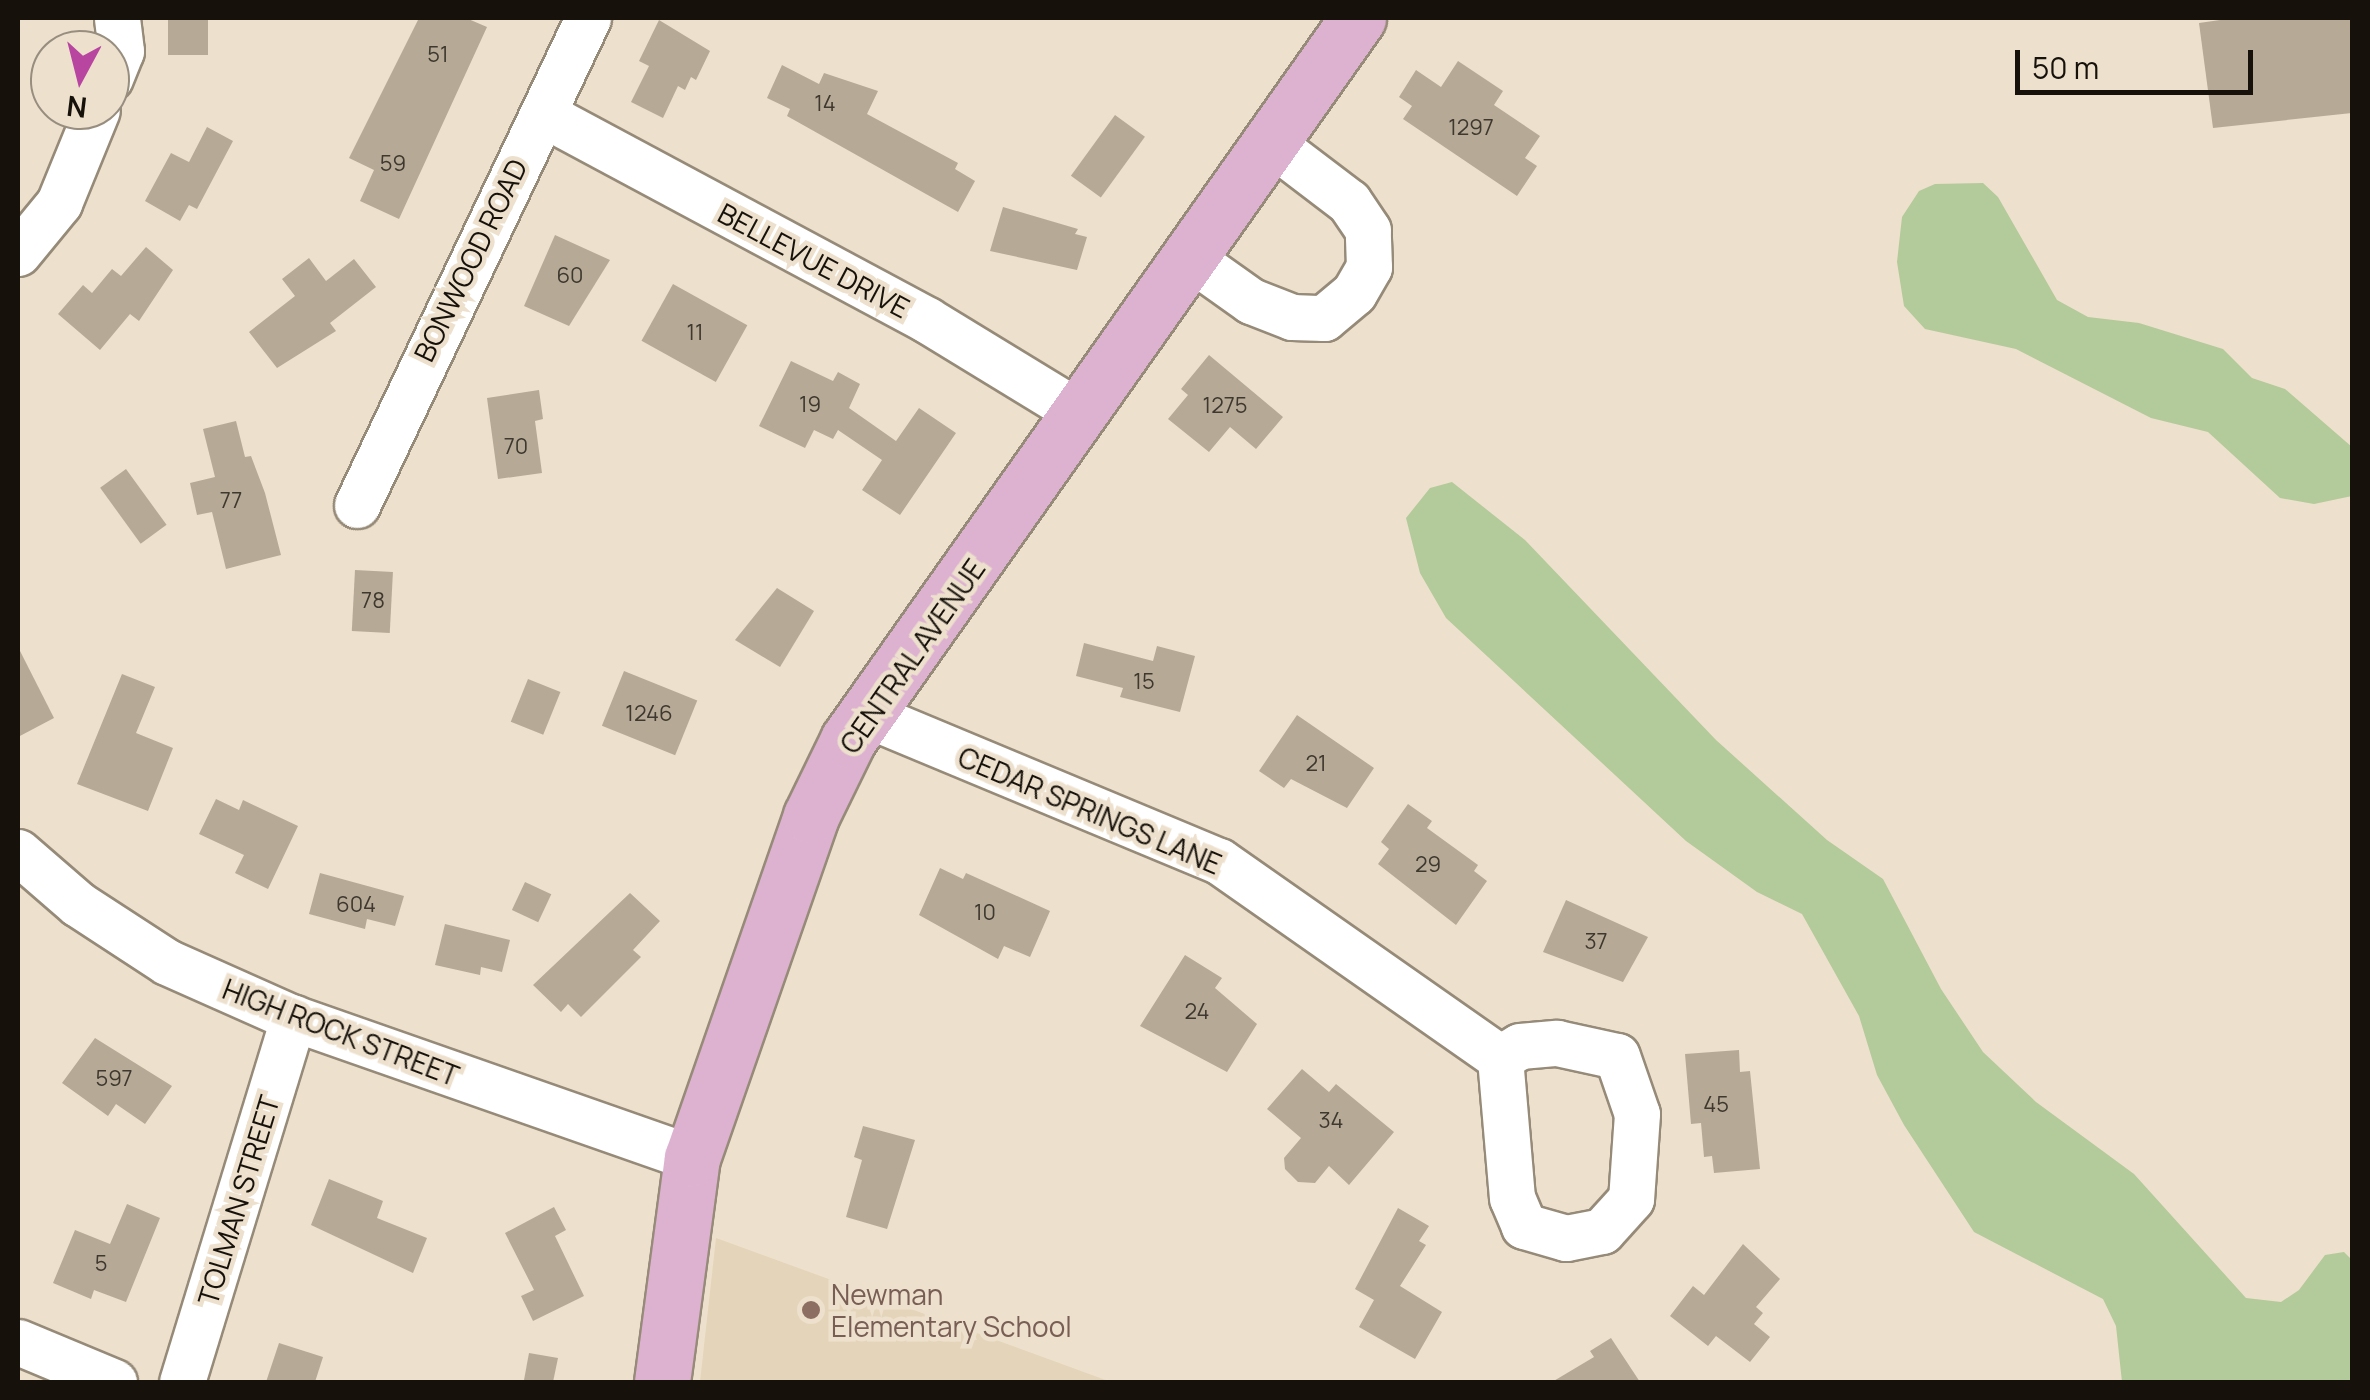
<!DOCTYPE html>
<html>
<head>
<meta charset="utf-8">
<style>
	body { margin:0 }
	#map { position:relative; width:2370px; height:1400px; overflow:hidden; background:#ede0cd; font-family:Manrope,sans-serif }
	div>[style] { position:absolute }
	.built>* { inset:0; background:#e4d4b9 }
	.green>* { inset:0; background:#b3ca9a }
	.building>* { inset:0; background:#b6aa97; transform-origin:0 0 }
	.roads { filter:drop-shadow(2px 0 #968a78) drop-shadow(-2px 0 #968a78) drop-shadow(0 2px #968a78) drop-shadow(0 -2px #968a78) }
	.minor>* { height:45px; margin:-22.5px; padding:0 22.5px; transform-origin:22.5px; border-radius:22.5px; background:#fff }
	.major>* { height:55px; margin:-27.5px; padding:0 27.5px; transform-origin:27.5px; border-radius:27.5px; background:#ddb2d0 }
	.dots>* { width:28px; height:28px; translate:-50% -50%; box-sizing:border-box; border:5px solid #ede0cd; border-radius:50% }
	span { translate:-50% -50%; white-space:nowrap; text-align:center; line-height:1.15; -webkit-text-stroke:9px #ede0cd; paint-order:stroke }
	.number-label { font-size:22px; color:#3e382e }
	.number-label span { -webkit-text-stroke-width:0 }
	.street-label { font-size:28px; color:#16120b }
	.education-label { font-size:28px; color:#785e54 }
	.left { translate:0 -50%; text-align:left }
	.frame { position:absolute; inset:0; border:20px solid #16120b; pointer-events:none }
	.north { position:absolute; left:30px; top:30px; width:100px; height:100px; box-sizing:border-box; background:#ede0cd; border:2px solid #978e7f; border-radius:50%; rotate:187deg; font-size:28px; font-weight:700; line-height:40px; text-align:center; color:#16120b }
	.north::after { content:''; display:block; margin:auto; width:35px; height:45px; background:#b846a1; clip-path:polygon(50% 0,100% 100%,50% 72%,0 100%) }
	.scale { position:absolute; left:2015px; top:50px; width:238px; height:45px; box-sizing:border-box; border:5px solid #16120b; border-top:0; padding-left:12px; font-size:30px; line-height:35px; white-space:nowrap; color:#16120b; -webkit-text-stroke:8px #ede0cd; paint-order:stroke }
</style>
</head>
<body>
<div id="map">
	<div class="built">
		<div style="clip-path:polygon(716px 1238px,1111px 1382px,700px 1382px)"></div>
	</div>
	<div class="green">
		<div style="clip-path:polygon(1983px 183px,1998px 197px,2057px 300px,2088px 317px,2139px 323px,2223px 349px,2252px 378px,2285px 389px,2352px 447px,2352px 496px,2314px 504px,2280px 498px,2208px 432px,2151px 418px,2016px 349px,1925px 329px,1904px 306px,1897px 262px,1902px 217px,1919px 191px,1935px 184px)"></div>
		<div style="clip-path:polygon(1452px 482px,1525px 540px,1716px 740px,1827px 840px,1883px 879px,1941px 989px,1983px 1052px,2036px 1102px,2134px 1174px,2246px 1298px,2281px 1302px,2299px 1290px,2325px 1255px,2344px 1252px,2352px 1260px,2352px 1382px,2122px 1382px,2116px 1326px,2103px 1299px,1974px 1232px,1904px 1125px,1877px 1075px,1859px 1016px,1802px 914px,1757px 892px,1686px 841px,1446px 618px,1420px 573px,1406px 518px,1430px 488px)"></div>
	</div>
	<div class="building">
		<div style="left:168px;top:18px;width:40px;height:37px"></div>
		<div style="clip-path:polygon(419px 18px,466px 18px,487px 27px,399px 219px,360px 201px,374px 170px,349px 158px)"></div>
		<div style="clip-path:polygon(2234px 18px,2352px 18px,2352px 113px,2213px 128px,2199px 23px)"></div>
		<div style="clip-path:polygon(659px 20px,710px 51px,696px 80px,691px 77px,685px 90px,678px 86px,663px 118px,631px 102px,649px 66px,639px 61px)"></div>
		<div style="clip-path:polygon(1458px 61px,1503px 91px,1494px 105px,1540px 136px,1525px 158px,1537px 166px,1517px 196px,1403px 119px,1412px 106px,1399px 97px,1416px 70px,1441px 87px)"></div>
		<div style="clip-path:polygon(782px 65px,819px 84px,824px 73px,878px 91px,867px 114px,958px 163px,955px 169px,975px 181px,958px 212px,787px 116px,790px 109px,767px 98px)"></div>
		<div style="left:1115px;top:115px;width:37px;height:75px;rotate:36deg"></div>
		<div style="clip-path:polygon(207px 127px,233px 141px,197px 209px,189px 205px,180px 221px,145px 201px,171px 153px,189px 162px)"></div>
		<div style="clip-path:polygon(1003px 207px,1078px 229px,1075px 234px,1087px 237px,1077px 270px,990px 251px)"></div>
		<div style="clip-path:polygon(555px 235px,610px 260px,569px 326px,524px 306px)"></div>
		<div style="clip-path:polygon(146px 247px,173px 270px,139px 321px,130px 314px,100px 350px,58px 314px,83px 285px,92px 293px,112px 269px,121px 276px)"></div>
		<div style="clip-path:polygon(309px 258px,326px 281px,354px 259px,376px 287px,330px 323px,336px 331px,277px 368px,249px 332px,295px 296px,282px 279px)"></div>
		<div style="left:673px;top:284px;width:85px;height:65px;rotate:29deg"></div>
		<div style="clip-path:polygon(1209px 355px,1283px 417px,1256px 449px,1230px 427px,1209px 452px,1168px 419px,1188px 395px,1181px 389px)"></div>
		<div style="clip-path:polygon(791px 361px,833px 381px,838px 372px,860px 384px,849px 408px,896px 441px,919px 408px,956px 433px,900px 515px,862px 490px,882px 460px,838px 430px,833px 439px,814px 430px,805px 448px,759px 426px)"></div>
		<div style="clip-path:polygon(539px 390px,543px 419px,535px 421px,542px 473px,498px 479px,487px 398px)"></div>
		<div style="clip-path:polygon(236px 421px,245px 457px,251px 456px,265px 493px,281px 555px,226px 569px,212px 512px,197px 515px,190px 483px,215px 477px,203px 429px)"></div>
		<div style="left:126px;top:469px;width:69px;height:32px;rotate:54deg"></div>
		<div style="left:355px;top:570px;width:38px;height:61px;rotate:3deg"></div>
		<div style="clip-path:polygon(777px 588px,814px 611px,780px 667px,735px 640px)"></div>
		<div style="clip-path:polygon(1084px 643px,1153px 661px,1157px 646px,1195px 656px,1180px 712px,1120px 697px,1123px 688px,1076px 676px)"></div>
		<div style="clip-path:polygon(18px 647px,54px 718px,18px 737px)"></div>
		<div style="left:624px;top:671px;width:79px;height:59px;rotate:22deg"></div>
		<div style="clip-path:polygon(122px 674px,155px 687px,136px 733px,173px 748px,148px 811px,77px 784px)"></div>
		<div style="left:528px;top:679px;width:35px;height:46px;rotate:22deg"></div>
		<div style="clip-path:polygon(1297px 715px,1374px 768px,1347px 808px,1291px 779px,1284px 788px,1259px 771px)"></div>
		<div style="clip-path:polygon(216px 799px,239px 810px,243px 800px,298px 826px,268px 889px,235px 873px,244px 855px,199px 834px)"></div>
		<div style="clip-path:polygon(1408px 804px,1432px 821px,1427px 828px,1478px 865px,1474px 871px,1487px 881px,1456px 925px,1378px 864px,1389px 849px,1381px 842px)"></div>
		<div style="clip-path:polygon(940px 868px,963px 879px,966px 873px,1050px 911px,1030px 957px,1004px 946px,998px 959px,919px 915px)"></div>
		<div style="clip-path:polygon(320px 873px,404px 896px,395px 926px,367px 919px,365px 929px,309px 914px)"></div>
		<div style="left:525px;top:882px;width:29px;height:31px;rotate:25deg"></div>
		<div style="clip-path:polygon(630px 893px,660px 921px,633px 950px,641px 957px,581px 1017px,568px 1004px,561px 1012px,533px 985px)"></div>
		<div style="clip-path:polygon(1566px 900px,1648px 937px,1623px 982px,1543px 952px)"></div>
		<div style="clip-path:polygon(445px 924px,510px 940px,502px 972px,481px 967px,480px 975px,435px 965px)"></div>
		<div style="clip-path:polygon(1185px 955px,1222px 978px,1215px 988px,1257px 1024px,1227px 1072px,1140px 1026px)"></div>
		<div style="clip-path:polygon(95px 1038px,172px 1086px,145px 1124px,116px 1104px,108px 1116px,62px 1083px)"></div>
		<div style="clip-path:polygon(1739px 1050px,1740px 1072px,1750px 1071px,1760px 1169px,1714px 1173px,1712px 1156px,1704px 1157px,1701px 1123px,1691px 1124px,1685px 1054px)"></div>
		<div style="clip-path:polygon(1302px 1069px,1329px 1092px,1336px 1084px,1394px 1132px,1349px 1185px,1329px 1166px,1315px 1183px,1298px 1182px,1285px 1169px,1284px 1158px,1301px 1138px,1267px 1109px)"></div>
		<div style="clip-path:polygon(863px 1126px,915px 1140px,887px 1229px,846px 1217px,862px 1160px,854px 1157px)"></div>
		<div style="clip-path:polygon(329px 1179px,383px 1201px,377px 1218px,427px 1238px,413px 1273px,311px 1225px)"></div>
		<div style="clip-path:polygon(127px 1204px,160px 1218px,126px 1302px,94px 1290px,91px 1299px,53px 1283px,75px 1230px,110px 1244px)"></div>
		<div style="clip-path:polygon(554px 1207px,566px 1230px,555px 1236px,584px 1296px,533px 1321px,521px 1296px,534px 1290px,505px 1233px)"></div>
		<div style="clip-path:polygon(1398px 1208px,1429px 1226px,1419px 1241px,1426px 1245px,1400px 1286px,1442px 1312px,1415px 1359px,1359px 1327px,1374px 1300px,1355px 1289px)"></div>
		<div style="clip-path:polygon(1743px 1244px,1780px 1279px,1756px 1307px,1763px 1313px,1754px 1324px,1770px 1337px,1750px 1362px,1716px 1336px,1708px 1346px,1670px 1316px,1693px 1286px,1704px 1295px)"></div>
		<div style="clip-path:polygon(1611px 1338px,1640px 1382px,1552px 1382px,1594px 1357px,1590px 1351px)"></div>
		<div style="clip-path:polygon(279px 1343px,323px 1357px,315px 1382px,266px 1382px)"></div>
		<div style="clip-path:polygon(529px 1353px,558px 1358px,553px 1382px,524px 1380px)"></div>
	</div>
	<div class="roads">
		<div class="minor">
			<div style="left:110px;top:78px;width:29px;rotate:-68deg"></div>
			<div style="left:121px;top:51px;width:33px;rotate:-97deg"></div>
			<div style="left:543px;top:114px;width:436px;rotate:28.2deg"></div>
			<div style="left:927px;top:320px;width:180px;rotate:31.4deg"></div>
			<div style="left:18px;top:253px;width:65px;rotate:-50.6deg"></div>
			<div style="left:59px;top:203px;width:100px;rotate:-67.8deg"></div>
			<div style="left:1189px;top:257px;width:76px;rotate:35.4deg"></div>
			<div style="left:1251px;top:301px;width:44px;rotate:21.3deg"></div>
			<div style="left:1292px;top:317px;width:32px;rotate:2deg"></div>
			<div style="left:1324px;top:318px;width:39px;rotate:-40deg"></div>
			<div style="left:1354px;top:293px;width:30px;rotate:-60deg"></div>
			<div style="left:1369px;top:267px;width:37px;rotate:-92deg"></div>
			<div style="left:1368px;top:230px;width:34px;rotate:-124deg"></div>
			<div style="left:1349px;top:202px;width:101px;rotate:-142.7deg"></div>
			<div style="left:357px;top:505px;width:539px;rotate:-64.62deg"></div>
			<div style="left:868px;top:715px;width:380px;rotate:22.6deg"></div>
			<div style="left:1219px;top:861px;width:343px;rotate:35deg"></div>
			<div style="left:1500px;top:1058px;width:23px;rotate:-31deg"></div>
			<div style="left:1520px;top:1046px;width:37px;rotate:-5deg"></div>
			<div style="left:1557px;top:1043px;width:61px;rotate:12.2deg"></div>
			<div style="left:1617px;top:1056px;width:61px;rotate:71deg"></div>
			<div style="left:1637px;top:1114px;width:85px;rotate:94deg"></div>
			<div style="left:1631px;top:1199px;width:43px;rotate:132.2deg"></div>
			<div style="left:1602px;top:1231px;width:37px;rotate:169deg"></div>
			<div style="left:1566px;top:1238px;width:44px;rotate:-164.1deg"></div>
			<div style="left:1524px;top:1226px;width:30px;rotate:-113deg"></div>
			<div style="left:1512px;top:1198px;width:141px;rotate:-94.9deg"></div>
			<div style="left:18px;top:852px;width:79px;rotate:40.9deg"></div>
			<div style="left:78px;top:904px;width:106px;rotate:33.1deg"></div>
			<div style="left:167px;top:962px;width:138px;rotate:24deg"></div>
			<div style="left:293px;top:1018px;width:423px;rotate:19.3deg"></div>
			<div style="left:18px;top:1342px;width:104px;rotate:22.6deg"></div>
			<div style="left:182px;top:1382px;width:381px;rotate:-73deg"></div>
		</div>
		<div class="major">
			<div style="left:662px;top:1382px;width:226px;rotate:-82.4deg"></div>
			<div style="left:692px;top:1158px;width:362px;rotate:-70.8deg"></div>
			<div style="left:811px;top:816px;width:85px;rotate:-64deg"></div>
			<div style="left:848px;top:740px;width:884px;rotate:-54.76deg"></div>
		</div>
	</div>
	<div class="dots">
		<div style="left:811px;top:1310px;background:#8d6e63"></div>
	</div>
	<div class="number-label">
		<span style="left:438px;top:55px">51</span>
		<span style="left:825px;top:104px">14</span>
		<span style="left:1471px;top:128px">1297</span>
		<span style="left:393px;top:164px">59</span>
		<span style="left:570px;top:276px">60</span>
		<span style="left:695px;top:333px">11</span>
		<span style="left:810px;top:405px">19</span>
		<span style="left:1225px;top:406px">1275</span>
		<span style="left:516px;top:447px">70</span>
		<span style="left:231px;top:501px">77</span>
		<span style="left:373px;top:601px">78</span>
		<span style="left:1144px;top:682px">15</span>
		<span style="left:649px;top:714px">1246</span>
		<span style="left:1316px;top:764px">21</span>
		<span style="left:1428px;top:865px">29</span>
		<span style="left:356px;top:905px">604</span>
		<span style="left:985px;top:913px">10</span>
		<span style="left:1596px;top:942px">37</span>
		<span style="left:1197px;top:1012px">24</span>
		<span style="left:114px;top:1079px">597</span>
		<span style="left:1716px;top:1105px">45</span>
		<span style="left:1331px;top:1121px">34</span>
		<span style="left:101px;top:1264px">5</span>
	</div>
	<div class="street-label">
		<span style="left:470px;top:260px;rotate:-64deg">BONWOOD ROAD</span>
		<span style="left:814px;top:260px;rotate:28deg">BELLEVUE DRIVE</span>
		<span style="left:912px;top:656px;rotate:-55deg">CENTRAL AVENUE</span>
		<span style="left:1090px;top:810px;rotate:23deg">CEDAR SPRINGS LANE</span>
		<span style="left:341px;top:1032px;rotate:21deg">HIGH ROCK STREET</span>
		<span style="left:238px;top:1200px;rotate:-73deg">TOLMAN STREET</span>
	</div>
	<div class="education-label">
		<span class="left" style="left:831px;top:1310px">Newman<br>Elementary School</span>
	</div>
	<div class="frame"></div>
	<div class="north">N</div>
	<div class="scale">50 m</div>
</div>
</body>
</html>
